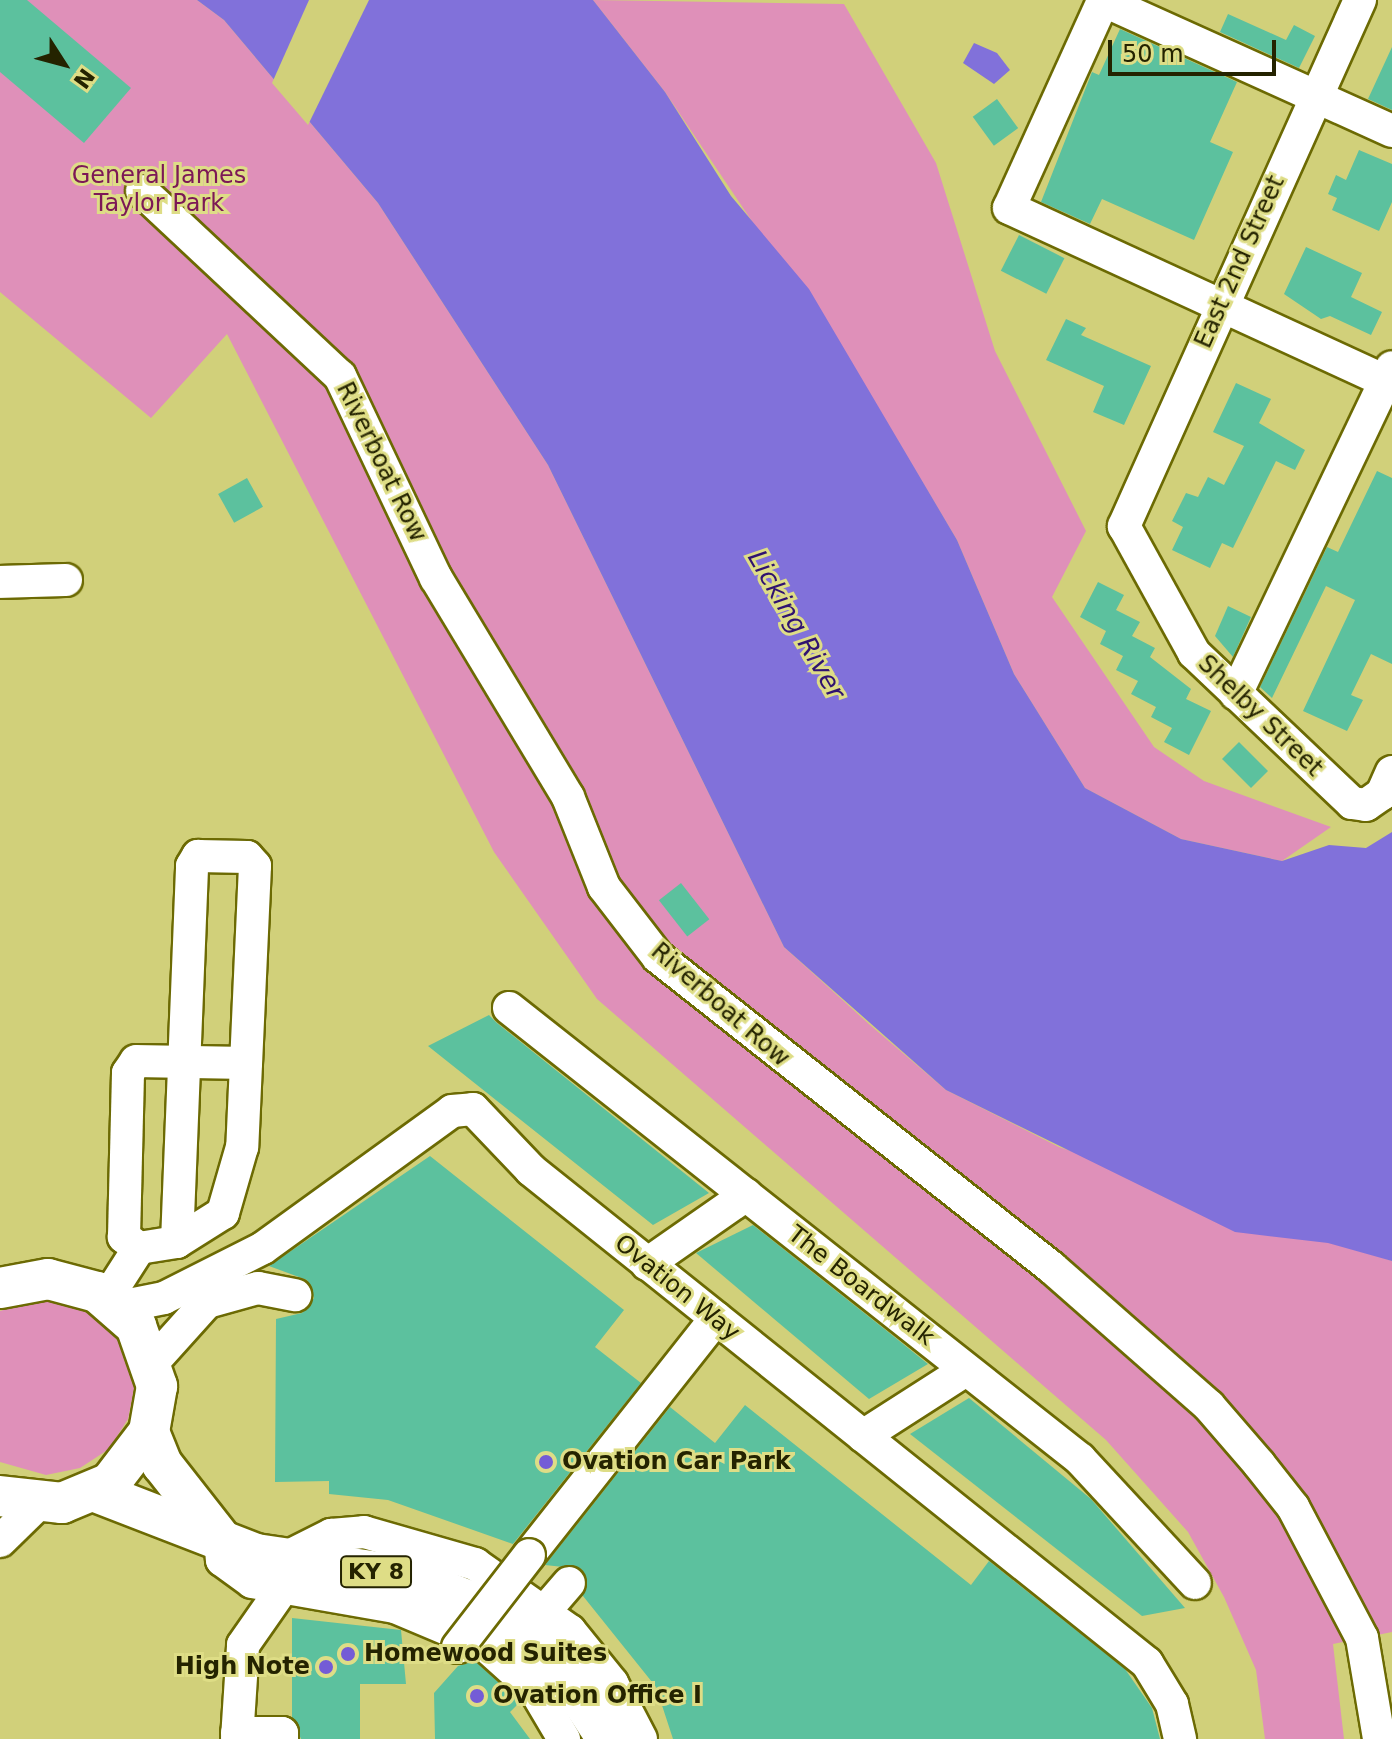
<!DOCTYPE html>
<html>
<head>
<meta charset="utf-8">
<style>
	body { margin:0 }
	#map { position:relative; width:1392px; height:1739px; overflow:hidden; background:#d1d07a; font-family:"DejaVu Sans",sans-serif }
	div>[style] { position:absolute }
	.green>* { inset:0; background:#df90b9 }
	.water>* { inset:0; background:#8171da }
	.pier>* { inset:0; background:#d1d07a }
	.building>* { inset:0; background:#5cc19e; transform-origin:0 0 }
	.roads { filter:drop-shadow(2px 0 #6c6a03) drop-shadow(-2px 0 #6c6a03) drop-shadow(0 2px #6c6a03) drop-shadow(0 -2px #6c6a03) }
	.minor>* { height:32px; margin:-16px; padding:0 16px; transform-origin:16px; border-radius:16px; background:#fff }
	.major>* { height:40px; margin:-20px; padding:0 20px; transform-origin:20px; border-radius:20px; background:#fff }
	.bridges { filter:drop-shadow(2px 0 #6c6a03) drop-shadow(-2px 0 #6c6a03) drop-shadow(0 2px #6c6a03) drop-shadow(0 -2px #6c6a03) }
	.minor-bridge>* { height:32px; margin:-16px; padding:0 16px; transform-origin:16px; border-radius:16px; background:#fff }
	.dots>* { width:22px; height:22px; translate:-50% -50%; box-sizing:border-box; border:4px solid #dedd86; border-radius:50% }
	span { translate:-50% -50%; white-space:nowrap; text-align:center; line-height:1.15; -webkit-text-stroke:6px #dedd86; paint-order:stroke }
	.shield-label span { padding:2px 6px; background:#dedd86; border:2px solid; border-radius:6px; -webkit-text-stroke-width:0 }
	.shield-label { font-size:22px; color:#242300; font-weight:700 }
	.park-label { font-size:24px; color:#7c1856 }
	.street-label { font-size:24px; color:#242300 }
	.poi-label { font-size:24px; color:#242300; font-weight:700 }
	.left { translate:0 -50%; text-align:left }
	.right { translate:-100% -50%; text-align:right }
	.water-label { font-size:26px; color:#2f1270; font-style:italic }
	.north { position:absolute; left:24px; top:24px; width:80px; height:80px; -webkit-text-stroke:6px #dedd86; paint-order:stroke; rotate:126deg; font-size:22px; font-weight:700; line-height:32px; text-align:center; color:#242300 }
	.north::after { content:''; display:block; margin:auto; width:28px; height:36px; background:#242300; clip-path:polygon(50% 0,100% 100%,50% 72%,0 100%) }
	.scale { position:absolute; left:1108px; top:40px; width:168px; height:36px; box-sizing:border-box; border:4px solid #242300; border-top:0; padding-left:10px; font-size:24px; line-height:28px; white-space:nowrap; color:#242300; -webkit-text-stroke:6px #dedd86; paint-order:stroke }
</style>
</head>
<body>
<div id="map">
	<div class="green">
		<div style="clip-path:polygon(0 0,197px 0,224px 20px,378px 203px,548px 465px,784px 947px,870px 1025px,946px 1090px,1059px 1147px,1392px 1261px,1392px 1632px,1333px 1644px,1344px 1739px,1265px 1739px,1256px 1670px,1224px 1597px,1188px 1532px,1106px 1440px,597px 999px,494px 852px,227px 334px,151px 418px,0 292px)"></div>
		<div style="clip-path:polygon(593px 0,844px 4px,936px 163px,995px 351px,1086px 531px,1052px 597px,1154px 747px,1204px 781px,1331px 827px,1282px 861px,1181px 839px,1085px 788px,1014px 674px,957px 540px,882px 414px,665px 92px)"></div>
		<div style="clip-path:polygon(49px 1297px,87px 1307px,117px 1332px,135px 1385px,128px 1419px,109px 1449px,80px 1468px,46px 1475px,0 1462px,0 1311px)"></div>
	</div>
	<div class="water">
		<div style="clip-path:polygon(197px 0,593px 0,665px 92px,731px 196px,809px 289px,957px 540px,1014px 674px,1085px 788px,1181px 839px,1282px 861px,1329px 845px,1366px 848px,1392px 832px,1392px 1261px,1328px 1243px,1235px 1232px,946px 1090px,784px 947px,548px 465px,378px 203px,224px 20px)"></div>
		<div style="clip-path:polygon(974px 43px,997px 53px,1010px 70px,994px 84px,963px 63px)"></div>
	</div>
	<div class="pier">
		<div style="clip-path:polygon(309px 0,369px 0,308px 125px,272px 83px)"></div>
	</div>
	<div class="building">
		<div style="clip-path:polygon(0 0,27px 0,131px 88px,84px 143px,0 72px)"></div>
		<div style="clip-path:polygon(1228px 14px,1286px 40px,1294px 25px,1315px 36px,1299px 68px,1220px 32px)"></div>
		<div style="clip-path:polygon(1120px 29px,1237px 82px,1210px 142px,1233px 152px,1194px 240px,1102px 199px,1090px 224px,1041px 202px,1092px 72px,1099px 75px)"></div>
		<div style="clip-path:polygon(1392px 47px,1392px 110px,1368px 99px)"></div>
		<div style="left:997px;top:99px;width:36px;height:30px;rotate:54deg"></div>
		<div style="clip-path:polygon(1359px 150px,1392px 164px,1392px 202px,1379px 231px,1332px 210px,1337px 198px,1328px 194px,1336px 175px,1346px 180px)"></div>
		<div style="left:1019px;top:235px;width:51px;height:40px;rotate:27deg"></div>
		<div style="clip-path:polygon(1306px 247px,1362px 273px,1351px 297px,1382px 312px,1371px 335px,1330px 316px,1321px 319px,1284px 294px)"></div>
		<div style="clip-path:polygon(1066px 319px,1086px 328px,1081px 335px,1151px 366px,1124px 425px,1093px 412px,1104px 386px,1046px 360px)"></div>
		<div style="clip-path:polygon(1236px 383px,1271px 399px,1259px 423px,1305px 450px,1295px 470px,1276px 461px,1233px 548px,1222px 543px,1210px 568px,1172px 550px,1183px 527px,1172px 521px,1186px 493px,1198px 497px,1208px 477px,1224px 485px,1244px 446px,1213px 432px)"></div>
		<div style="clip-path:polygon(1377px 471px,1392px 478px,1392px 664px,1371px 654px,1351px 695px,1363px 700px,1347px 731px,1303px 711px,1355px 600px,1326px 586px,1272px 698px,1260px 687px,1327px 547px,1338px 552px)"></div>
		<div style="left:247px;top:478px;width:33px;height:33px;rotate:61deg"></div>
		<div style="clip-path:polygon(1098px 582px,1124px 595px,1116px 610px,1140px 622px,1132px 636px,1155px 648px,1150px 657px,1191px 689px,1186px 699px,1211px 711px,1189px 755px,1164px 742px,1172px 728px,1151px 717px,1156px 707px,1131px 694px,1138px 681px,1116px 670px,1123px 656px,1100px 644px,1106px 631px,1080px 617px)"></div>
		<div style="clip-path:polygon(1228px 606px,1251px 617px,1233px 657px,1215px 636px)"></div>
		<div style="left:1239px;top:742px;width:41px;height:24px;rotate:45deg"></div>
		<div style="left:681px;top:883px;width:46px;height:28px;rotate:52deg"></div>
		<div style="clip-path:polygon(489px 1015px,497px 1023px,709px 1193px,653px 1225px,428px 1046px)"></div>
		<div style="clip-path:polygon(430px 1156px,624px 1310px,595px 1347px,641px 1383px,513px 1544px,388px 1500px,329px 1494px,329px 1481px,275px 1482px,276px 1319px,302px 1313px,314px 1298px,307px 1280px,269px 1266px)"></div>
		<div style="clip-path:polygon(753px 1225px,887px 1331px,928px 1364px,869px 1399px,696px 1253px)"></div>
		<div style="clip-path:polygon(969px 1398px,1091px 1499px,1185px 1608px,1142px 1616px,910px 1434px)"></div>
		<div style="clip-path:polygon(745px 1405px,971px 1585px,989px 1561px,1125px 1669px,1152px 1708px,1160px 1739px,673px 1739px,656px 1687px,583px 1596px,582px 1569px,545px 1565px,670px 1407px,715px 1443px)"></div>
		<div style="clip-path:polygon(292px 1618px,401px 1630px,406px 1684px,360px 1684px,360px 1739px,301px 1739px,292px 1717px)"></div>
		<div style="clip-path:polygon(475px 1661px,520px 1702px,510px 1712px,530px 1739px,435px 1739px,434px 1693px,458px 1666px)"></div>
	</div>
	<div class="roads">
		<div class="minor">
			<div style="left:1102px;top:0;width:318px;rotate:24.3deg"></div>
			<div style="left:1360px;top:0;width:577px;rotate:114.16deg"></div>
			<div style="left:1124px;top:526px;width:145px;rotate:61.1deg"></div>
			<div style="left:1194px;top:653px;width:218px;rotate:43.5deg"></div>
			<div style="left:1352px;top:803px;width:14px;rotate:8deg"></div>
			<div style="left:1366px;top:805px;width:19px;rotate:-35deg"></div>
			<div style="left:1382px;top:794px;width:24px;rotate:-66deg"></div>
			<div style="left:1103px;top:1px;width:227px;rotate:114.4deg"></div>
			<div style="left:1009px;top:208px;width:422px;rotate:24.7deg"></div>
			<div style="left:142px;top:191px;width:271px;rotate:43.1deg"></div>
			<div style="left:340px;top:376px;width:224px;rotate:64.6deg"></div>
			<div style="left:436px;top:578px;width:256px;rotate:58.9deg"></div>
			<div style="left:568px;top:797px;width:97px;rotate:68.2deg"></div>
			<div style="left:604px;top:887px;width:88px;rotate:52.4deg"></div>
			<div style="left:658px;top:957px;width:501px;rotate:38.27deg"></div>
			<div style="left:1051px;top:1267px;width:210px;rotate:41.3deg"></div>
			<div style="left:1209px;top:1406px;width:77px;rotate:49.2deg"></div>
			<div style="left:1259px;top:1464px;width:55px;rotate:51.7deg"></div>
			<div style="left:1293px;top:1507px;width:148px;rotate:62.2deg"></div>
			<div style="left:1362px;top:1638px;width:102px;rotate:80.4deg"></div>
			<div style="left:0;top:582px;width:66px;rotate:-1.7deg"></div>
			<div style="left:1236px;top:694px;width:362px;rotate:-64.5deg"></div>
			<div style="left:509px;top:1008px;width:728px;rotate:38.3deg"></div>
			<div style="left:1080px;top:1459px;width:169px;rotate:47.2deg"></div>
			<div style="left:139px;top:1248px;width:19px;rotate:-144deg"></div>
			<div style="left:124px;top:1237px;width:164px;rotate:-88.6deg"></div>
			<div style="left:128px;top:1073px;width:14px;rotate:-56deg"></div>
			<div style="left:136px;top:1061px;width:110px;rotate:1deg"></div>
			<div style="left:647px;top:1264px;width:121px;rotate:-34.9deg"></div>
			<div style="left:107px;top:1298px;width:59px;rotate:-57.4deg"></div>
			<div style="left:139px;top:1248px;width:38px;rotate:-9deg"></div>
			<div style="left:177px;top:1242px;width:376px;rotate:-87.7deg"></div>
			<div style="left:192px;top:866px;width:12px;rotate:-59deg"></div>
			<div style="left:198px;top:856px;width:49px;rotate:1.2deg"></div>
			<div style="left:247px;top:857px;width:12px;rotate:48deg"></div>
			<div style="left:255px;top:866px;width:281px;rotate:92.6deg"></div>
			<div style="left:242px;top:1147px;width:69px;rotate:106.1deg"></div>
			<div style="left:223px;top:1213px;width:54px;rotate:147.8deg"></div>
			<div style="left:119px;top:1307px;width:46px;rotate:-11.3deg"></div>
			<div style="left:164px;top:1298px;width:111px;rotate:-26.8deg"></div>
			<div style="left:263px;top:1248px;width:233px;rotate:-35.9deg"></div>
			<div style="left:452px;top:1111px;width:21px;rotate:-5deg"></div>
			<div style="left:473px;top:1109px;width:84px;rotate:46.4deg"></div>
			<div style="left:531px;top:1170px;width:789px;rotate:38.67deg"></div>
			<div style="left:1147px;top:1663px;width:48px;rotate:58.6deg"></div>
			<div style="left:1172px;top:1704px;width:36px;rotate:77deg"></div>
			<div style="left:153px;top:1362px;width:81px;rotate:-48deg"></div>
			<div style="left:207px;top:1302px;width:53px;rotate:-15.4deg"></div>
			<div style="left:258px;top:1288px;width:38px;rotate:11deg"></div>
			<div style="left:863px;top:1436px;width:122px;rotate:-32.7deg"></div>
			<div style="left:220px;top:1538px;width:22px;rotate:85deg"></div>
			<div style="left:222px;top:1560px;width:37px;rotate:36deg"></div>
			<div style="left:252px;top:1582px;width:145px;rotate:9.9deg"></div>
			<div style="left:395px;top:1607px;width:98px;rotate:22.9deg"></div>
			<div style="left:485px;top:1645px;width:67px;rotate:42deg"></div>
			<div style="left:535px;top:1690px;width:57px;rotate:59.4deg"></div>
			<div style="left:0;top:1541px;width:53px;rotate:-44.2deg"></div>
			<div style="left:529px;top:1555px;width:302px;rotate:-51.7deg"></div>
			<div style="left:283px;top:1559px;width:54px;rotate:-26.6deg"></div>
			<div style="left:331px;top:1535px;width:33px;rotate:-5deg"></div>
			<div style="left:364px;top:1532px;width:116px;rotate:16.1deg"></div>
			<div style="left:475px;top:1564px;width:116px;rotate:35.2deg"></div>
			<div style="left:570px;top:1631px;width:67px;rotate:51.1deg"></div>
			<div style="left:612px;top:1683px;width:63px;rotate:62.6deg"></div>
			<div style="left:531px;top:1627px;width:58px;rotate:-49.2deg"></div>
			<div style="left:237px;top:1733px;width:45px"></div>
			<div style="left:282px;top:1733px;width:6px;rotate:90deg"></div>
			<div style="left:237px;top:1739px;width:94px;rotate:-86.3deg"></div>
			<div style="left:243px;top:1645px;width:68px;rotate:-55.1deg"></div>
		</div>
		<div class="major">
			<div style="left:0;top:1288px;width:49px;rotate:-10.6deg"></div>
			<div style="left:48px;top:1279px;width:51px;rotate:14.9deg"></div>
			<div style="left:97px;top:1292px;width:52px;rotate:41.1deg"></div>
			<div style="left:136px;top:1326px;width:64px;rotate:70.7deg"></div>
			<div style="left:157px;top:1386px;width:47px;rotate:99.9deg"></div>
			<div style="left:149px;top:1432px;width:64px;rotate:127.4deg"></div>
			<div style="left:110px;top:1483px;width:52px;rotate:157.4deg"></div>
			<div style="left:62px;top:1503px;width:62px;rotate:-173.6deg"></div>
			<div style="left:149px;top:1432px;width:35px;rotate:68deg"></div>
			<div style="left:162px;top:1464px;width:94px;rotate:51.9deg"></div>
			<div style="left:96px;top:1492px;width:172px;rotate:21.2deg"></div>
			<div style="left:256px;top:1554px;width:151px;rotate:8.4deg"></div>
			<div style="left:405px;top:1576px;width:86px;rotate:21.2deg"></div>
			<div style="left:485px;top:1607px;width:99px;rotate:39.3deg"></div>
			<div style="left:562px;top:1670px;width:82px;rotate:56.9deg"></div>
		</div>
	</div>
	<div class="bridges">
		<div class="minor-bridge">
			<div style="left:458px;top:1647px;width:116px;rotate:-52.3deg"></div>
		</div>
	</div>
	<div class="dots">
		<div style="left:546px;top:1462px;background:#745cd6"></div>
		<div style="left:348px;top:1654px;background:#745cd6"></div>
		<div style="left:326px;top:1667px;background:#745cd6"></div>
		<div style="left:477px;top:1696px;background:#745cd6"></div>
	</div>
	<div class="shield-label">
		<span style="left:376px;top:1572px">KY 8</span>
	</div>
	<div class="park-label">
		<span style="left:159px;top:190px">General James<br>Taylor Park</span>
	</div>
	<div class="street-label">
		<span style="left:1240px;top:262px;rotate:-66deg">East 2nd Street</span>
		<span style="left:381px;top:462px;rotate:64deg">Riverboat Row</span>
		<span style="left:1260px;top:716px;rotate:44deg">Shelby Street</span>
		<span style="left:720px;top:1005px;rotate:41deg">Riverboat Row</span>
		<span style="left:861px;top:1286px;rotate:38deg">The Boardwalk</span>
		<span style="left:677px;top:1288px;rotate:39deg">Ovation Way</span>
	</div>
	<div class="poi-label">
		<span class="left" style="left:562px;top:1462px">Ovation Car Park</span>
		<span class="left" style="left:364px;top:1654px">Homewood Suites</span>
		<span class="right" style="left:310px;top:1667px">High Note</span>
		<span class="left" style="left:493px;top:1696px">Ovation Office I</span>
	</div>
	<div class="water-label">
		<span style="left:796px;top:625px;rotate:60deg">Licking River</span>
	</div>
	<div class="north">N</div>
	<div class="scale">50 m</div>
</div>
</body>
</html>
